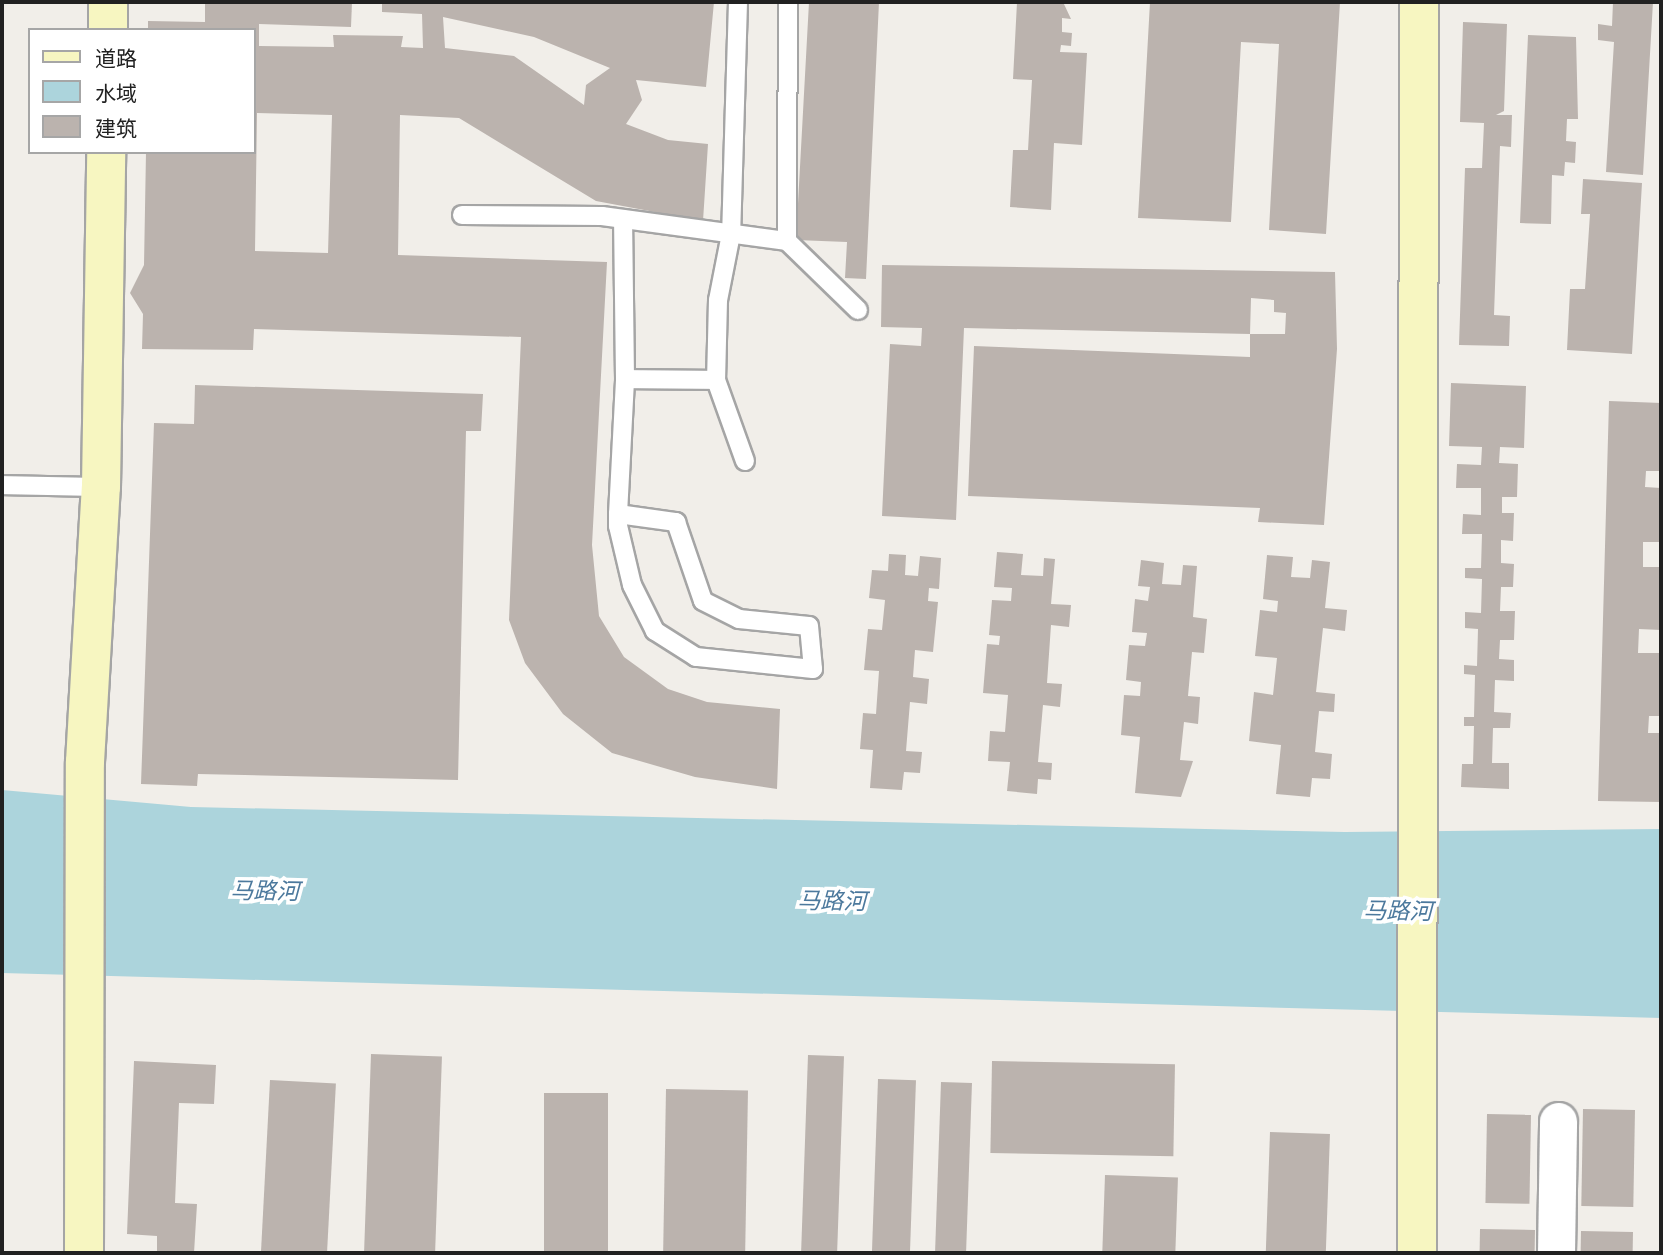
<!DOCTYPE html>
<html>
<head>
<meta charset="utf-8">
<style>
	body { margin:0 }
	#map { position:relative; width:1663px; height:1255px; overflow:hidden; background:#f1eee9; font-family:Manrope,"Noto Sans SC",sans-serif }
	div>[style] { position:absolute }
	.water>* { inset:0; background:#acd4dc }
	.building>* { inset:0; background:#bbb3ae; transform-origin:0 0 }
	.roads { filter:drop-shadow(2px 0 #a5a5a5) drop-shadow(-2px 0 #a5a5a5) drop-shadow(0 2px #a5a5a5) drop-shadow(0 -2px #a5a5a5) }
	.lane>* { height:18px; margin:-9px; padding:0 9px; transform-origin:9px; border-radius:9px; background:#fff }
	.street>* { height:37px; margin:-18.5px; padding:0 18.5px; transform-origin:18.5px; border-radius:18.5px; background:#fff }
	.secondary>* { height:38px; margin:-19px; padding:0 19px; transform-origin:19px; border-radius:19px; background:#f7f6c1 }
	span { translate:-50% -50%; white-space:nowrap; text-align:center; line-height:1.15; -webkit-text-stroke:7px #fff; paint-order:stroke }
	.water-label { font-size:23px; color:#4c799d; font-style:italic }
	.frame { position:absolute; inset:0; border:4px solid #212121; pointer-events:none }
	.legend { position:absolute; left:28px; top:28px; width:228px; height:126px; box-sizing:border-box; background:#fff; border:2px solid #a6a6a6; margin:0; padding:9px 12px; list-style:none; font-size:21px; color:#212121 }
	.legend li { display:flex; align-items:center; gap:14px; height:35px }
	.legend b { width:35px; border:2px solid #a6a6a6 }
</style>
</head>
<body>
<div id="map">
	<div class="water">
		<div style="clip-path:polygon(2px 790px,191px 807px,1345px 832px,1661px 829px,1661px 1018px,2px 973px)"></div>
	</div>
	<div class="building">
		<div style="clip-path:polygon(evenodd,205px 2px,352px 2px,351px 27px,259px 24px,259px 46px,334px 47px,333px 35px,403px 36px,401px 47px,423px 48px,422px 14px,382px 12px,382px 2px,714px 2px,706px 87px,636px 80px,642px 100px,626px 124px,668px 140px,708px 144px,703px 221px,596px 201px,459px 118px,400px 115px,398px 255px,607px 262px,592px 545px,599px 616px,624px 657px,668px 689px,707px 702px,780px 709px,777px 789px,695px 777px,612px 753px,563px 714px,525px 663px,509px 620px,521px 337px,254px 329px,253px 350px,142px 349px,143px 314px,130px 293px,144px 265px,146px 152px,254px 152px,254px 30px,148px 30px,148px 21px,205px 22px,205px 2px,443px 17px,534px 37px,610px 68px,586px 85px,584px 105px,514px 56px,445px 48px,443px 17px,205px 2px,257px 113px,332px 115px,328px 253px,255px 251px,257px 113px)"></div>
		<div style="clip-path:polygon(809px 2px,879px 2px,866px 279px,845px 278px,847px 242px,796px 240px)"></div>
		<div style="clip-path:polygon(1017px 2px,1063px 2px,1071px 19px,1062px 18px,1062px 32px,1072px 33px,1071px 46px,1061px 45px,1060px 52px,1087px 53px,1082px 145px,1054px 143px,1051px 210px,1010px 207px,1013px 150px,1028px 150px,1032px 80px,1013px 79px)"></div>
		<div style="clip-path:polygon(1150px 2px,1340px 2px,1326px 234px,1269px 230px,1279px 44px,1241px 42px,1231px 222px,1138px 218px)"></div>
		<div style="clip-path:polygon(1613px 2px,1653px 2px,1643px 175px,1606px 172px,1614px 42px,1598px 40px,1598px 24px,1612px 26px)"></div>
		<div style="clip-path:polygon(1463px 22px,1507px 24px,1504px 111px,1496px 115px,1512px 115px,1511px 147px,1500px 146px,1494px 315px,1510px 316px,1509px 346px,1459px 345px,1465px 168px,1482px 168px,1484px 123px,1460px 122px)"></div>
		<div style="clip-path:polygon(1528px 35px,1576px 37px,1578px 119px,1567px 119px,1566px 141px,1576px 142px,1575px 163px,1565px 162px,1564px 176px,1552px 175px,1551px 224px,1520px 223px)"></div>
		<div style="clip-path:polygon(1583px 179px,1642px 183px,1632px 354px,1567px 350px,1570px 289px,1585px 289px,1590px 214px,1581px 214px)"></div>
		<div style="clip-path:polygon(882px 265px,1335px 272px,1337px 349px,1324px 525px,1258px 522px,1260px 508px,968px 496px,974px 346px,1250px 357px,1250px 334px,1285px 334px,1286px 313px,1274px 312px,1274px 300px,1251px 298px,1250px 334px,964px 328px,956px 520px,882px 516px,890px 344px,921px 346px,922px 328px,881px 327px)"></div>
		<div style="clip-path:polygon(1451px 383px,1526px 386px,1524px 448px,1500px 447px,1499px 463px,1518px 464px,1517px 497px,1502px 497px,1502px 513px,1514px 513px,1513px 541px,1501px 540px,1501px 563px,1514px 564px,1513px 587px,1501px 587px,1500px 611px,1515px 611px,1514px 640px,1500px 640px,1499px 659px,1514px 660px,1514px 681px,1495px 680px,1494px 712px,1511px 713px,1510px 728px,1493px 728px,1492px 763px,1509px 763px,1509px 789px,1461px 787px,1462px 764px,1473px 764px,1474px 726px,1464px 726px,1464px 717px,1474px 717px,1475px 675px,1464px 674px,1464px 665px,1477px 666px,1478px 629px,1465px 628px,1465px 612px,1481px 613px,1482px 579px,1465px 578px,1465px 568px,1481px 568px,1482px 534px,1462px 534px,1463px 514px,1481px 515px,1481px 488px,1456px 488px,1457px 464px,1481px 465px,1482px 447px,1449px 446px)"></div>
		<div style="clip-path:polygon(195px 385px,483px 394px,481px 431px,466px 431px,458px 780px,198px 774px,197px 786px,141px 784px,154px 423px,194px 424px)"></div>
		<div style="clip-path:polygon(1609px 401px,1661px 403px,1661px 471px,1646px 471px,1645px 487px,1661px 488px,1661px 542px,1643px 542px,1643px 567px,1661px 567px,1661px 630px,1639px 629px,1638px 653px,1661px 653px,1661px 716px,1649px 716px,1648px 733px,1661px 733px,1661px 802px,1598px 801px)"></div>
		<div style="clip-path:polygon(997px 552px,1023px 554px,1021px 575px,1043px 576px,1044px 558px,1055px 559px,1051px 604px,1071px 605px,1069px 627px,1051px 625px,1047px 683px,1062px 684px,1060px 707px,1043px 705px,1038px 762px,1052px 763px,1051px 780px,1038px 779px,1037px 794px,1007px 791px,1010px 762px,988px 761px,990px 731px,1005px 732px,1008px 695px,983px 693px,987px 644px,999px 645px,1000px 636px,989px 635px,992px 600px,1011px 601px,1012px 588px,994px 587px)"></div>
		<div style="clip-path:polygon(889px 554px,906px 555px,905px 575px,918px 576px,920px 556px,941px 558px,939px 589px,929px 588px,928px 601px,938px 602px,933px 652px,915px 650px,913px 677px,929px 679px,927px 704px,910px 702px,906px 751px,922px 752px,920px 773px,904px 772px,902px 790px,870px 788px,873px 750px,860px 749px,863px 713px,876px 714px,879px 671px,864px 670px,868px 629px,882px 630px,885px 600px,869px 598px,872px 570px,888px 571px)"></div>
		<div style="clip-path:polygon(1267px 555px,1293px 557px,1291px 577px,1310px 578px,1312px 560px,1330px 562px,1325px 608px,1347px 610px,1345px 631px,1323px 628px,1316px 692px,1335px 694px,1334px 712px,1319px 711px,1315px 752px,1332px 754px,1330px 779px,1312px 778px,1310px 797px,1276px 794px,1281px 745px,1249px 741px,1254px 692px,1273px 695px,1277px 658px,1255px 656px,1260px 610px,1277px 612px,1278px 601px,1263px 599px)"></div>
		<div style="clip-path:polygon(1141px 560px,1164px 563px,1162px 584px,1181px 585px,1183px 565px,1197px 566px,1193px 617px,1207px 619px,1204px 653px,1192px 652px,1188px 696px,1200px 697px,1198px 724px,1184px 722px,1180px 760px,1193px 761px,1181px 797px,1135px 793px,1140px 737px,1121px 735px,1124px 695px,1140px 696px,1141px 682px,1126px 680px,1129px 645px,1145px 646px,1147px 633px,1132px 632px,1135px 599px,1148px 601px,1150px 587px,1138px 586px)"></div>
		<div style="left:371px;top:1054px;width:71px;height:199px;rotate:2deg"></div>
		<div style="left:808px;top:1055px;width:36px;height:198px;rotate:2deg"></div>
		<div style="clip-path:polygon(134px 1061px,216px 1065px,214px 1104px,179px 1103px,175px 1203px,197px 1204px,194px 1253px,157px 1253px,157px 1236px,127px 1234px)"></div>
		<div style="left:992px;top:1061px;width:183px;height:92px;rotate:1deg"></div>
		<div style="left:878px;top:1079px;width:38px;height:174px;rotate:2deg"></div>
		<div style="left:270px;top:1080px;width:66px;height:173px;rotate:3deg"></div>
		<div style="left:941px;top:1082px;width:31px;height:171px;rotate:2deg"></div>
		<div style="left:666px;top:1089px;width:82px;height:164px;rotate:1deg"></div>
		<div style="left:544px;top:1093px;width:64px;height:160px"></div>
		<div style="left:1583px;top:1109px;width:52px;height:97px;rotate:1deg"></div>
		<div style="left:1487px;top:1114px;width:44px;height:89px;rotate:1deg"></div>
		<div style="left:1270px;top:1132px;width:60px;height:121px;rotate:2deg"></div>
		<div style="left:1105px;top:1175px;width:73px;height:78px;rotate:2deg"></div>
		<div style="left:1480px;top:1229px;width:55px;height:24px;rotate:1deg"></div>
		<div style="left:1581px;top:1231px;width:52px;height:22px;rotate:1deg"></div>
	</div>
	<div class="roads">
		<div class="lane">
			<div style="left:738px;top:2px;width:232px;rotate:91.7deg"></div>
			<div style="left:731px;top:234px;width:67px;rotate:101.1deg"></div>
			<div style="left:718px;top:300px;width:80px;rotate:91.4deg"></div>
			<div style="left:716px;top:380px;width:86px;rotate:70.3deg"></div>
			<div style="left:462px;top:215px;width:140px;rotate:0.4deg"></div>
			<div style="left:602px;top:216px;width:187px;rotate:7.7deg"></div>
			<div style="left:787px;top:241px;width:99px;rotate:44.2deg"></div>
			<div style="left:787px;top:241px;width:239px;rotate:-89.8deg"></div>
			<div style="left:625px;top:379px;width:91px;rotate:0.6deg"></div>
			<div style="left:2px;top:485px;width:99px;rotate:1.2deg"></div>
			<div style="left:618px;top:514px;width:59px;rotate:7.9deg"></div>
			<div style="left:676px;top:522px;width:83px;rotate:71.1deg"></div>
			<div style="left:703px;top:601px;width:40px;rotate:26.6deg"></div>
			<div style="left:739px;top:619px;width:70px;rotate:5.7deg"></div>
			<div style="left:809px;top:626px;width:43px;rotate:84.7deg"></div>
			<div style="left:813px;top:669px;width:118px;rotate:-174.1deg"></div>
			<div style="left:696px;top:657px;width:49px;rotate:-147.6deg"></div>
			<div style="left:655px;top:631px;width:51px;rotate:-116.6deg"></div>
			<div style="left:632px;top:585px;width:61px;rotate:-103.3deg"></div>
			<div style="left:618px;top:526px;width:12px;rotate:-90deg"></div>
			<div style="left:618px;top:514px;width:135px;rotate:-87deg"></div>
			<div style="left:625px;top:379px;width:160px;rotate:-90.7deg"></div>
		</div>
		<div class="street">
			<div style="left:1556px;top:1253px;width:132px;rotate:-89.1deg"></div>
		</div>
		<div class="secondary">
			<div style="left:108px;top:30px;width:28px;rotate:-90deg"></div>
			<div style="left:84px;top:1253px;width:491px;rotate:-89.9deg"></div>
			<div style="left:85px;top:762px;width:275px;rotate:-86.7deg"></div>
			<div style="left:101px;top:487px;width:335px;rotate:-89.1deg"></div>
			<div style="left:1417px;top:1253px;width:1251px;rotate:-89.91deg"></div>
		</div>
	</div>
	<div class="water-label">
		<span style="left:265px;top:890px;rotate:1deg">马路河</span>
		<span style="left:832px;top:900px;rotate:1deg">马路河</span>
		<span style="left:1398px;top:910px;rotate:1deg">马路河</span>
	</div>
	<div class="frame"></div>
	<ul class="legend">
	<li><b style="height:9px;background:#f7f6c1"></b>道路</li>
	<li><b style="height:19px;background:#acd4dc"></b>水域</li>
	<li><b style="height:19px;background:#bbb3ae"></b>建筑</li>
	</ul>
</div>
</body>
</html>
